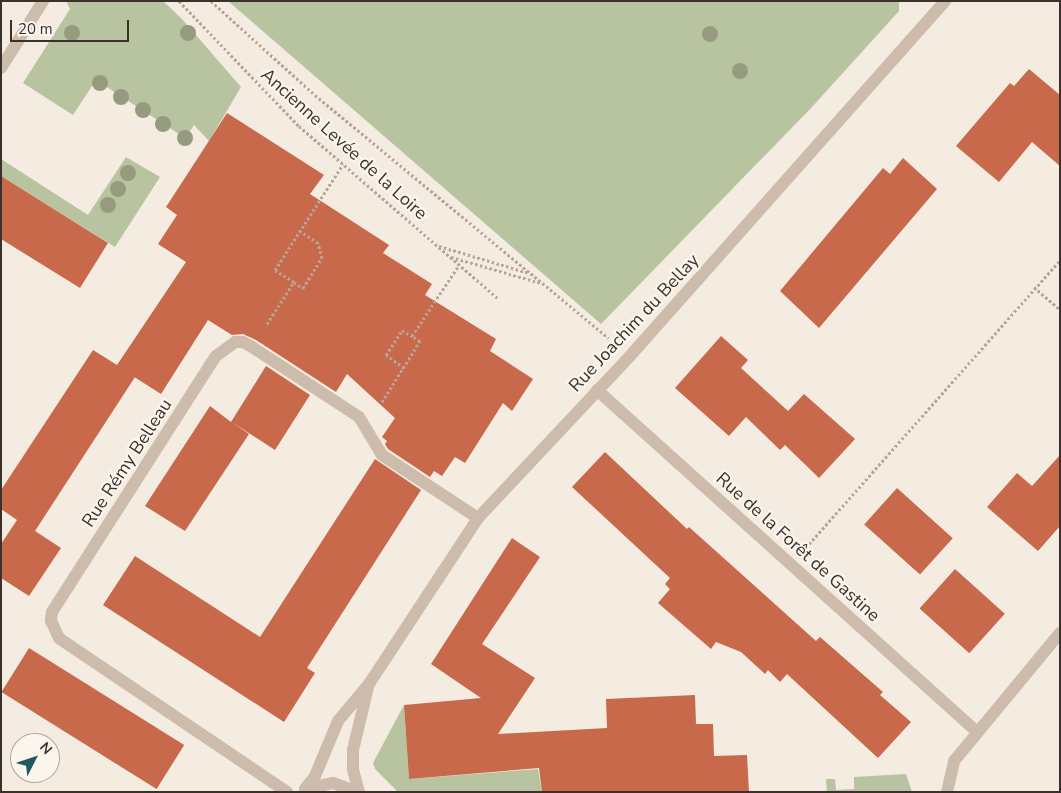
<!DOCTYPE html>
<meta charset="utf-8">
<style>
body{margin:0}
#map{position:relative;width:1061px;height:793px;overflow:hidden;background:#f4ebe1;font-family:"Nunito Sans",sans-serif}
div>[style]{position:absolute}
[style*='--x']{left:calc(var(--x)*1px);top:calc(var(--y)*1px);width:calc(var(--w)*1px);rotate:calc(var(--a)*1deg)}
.green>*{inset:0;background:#b8c4a0}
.building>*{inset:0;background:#c8694b;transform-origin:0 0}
.path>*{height:3px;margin-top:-1.5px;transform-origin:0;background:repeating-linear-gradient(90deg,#b9a596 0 2.5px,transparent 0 5px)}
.minor>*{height:12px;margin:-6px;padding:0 6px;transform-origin:6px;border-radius:6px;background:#cdbbac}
.trees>*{width:16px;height:16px;margin:-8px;border-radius:50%;background:#969b7f}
span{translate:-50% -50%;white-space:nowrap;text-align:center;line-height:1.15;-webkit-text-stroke:4.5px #fbf5ee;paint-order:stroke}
.street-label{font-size:18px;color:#3b302b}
.frame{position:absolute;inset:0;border:2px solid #3b302b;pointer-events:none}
.north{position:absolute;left:10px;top:733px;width:50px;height:50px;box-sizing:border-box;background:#fbf5ee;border:1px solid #aea6a0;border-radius:50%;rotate:49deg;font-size:14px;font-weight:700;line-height:20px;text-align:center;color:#3b302b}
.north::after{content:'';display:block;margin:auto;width:18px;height:22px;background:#1f5a5e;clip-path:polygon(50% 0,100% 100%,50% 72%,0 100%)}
.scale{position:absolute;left:10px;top:20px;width:119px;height:22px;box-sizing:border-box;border:2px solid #3b302b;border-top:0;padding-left:6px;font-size:15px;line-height:18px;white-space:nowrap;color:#3b302b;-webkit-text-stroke:4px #fbf5ee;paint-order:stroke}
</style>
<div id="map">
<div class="green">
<i style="clip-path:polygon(66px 1px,163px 1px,182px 19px,241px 87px,209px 141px,194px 125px,185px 138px,96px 80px,73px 115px,23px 83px,70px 9px)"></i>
<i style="clip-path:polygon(228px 1px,899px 1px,899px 11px,812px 107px,601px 324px)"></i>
<i style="clip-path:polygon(126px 157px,160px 177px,115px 247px,1px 176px,1px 159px,88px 215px)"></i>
<i style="clip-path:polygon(404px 705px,409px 779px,538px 769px,542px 792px,398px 792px,375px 769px,373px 763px)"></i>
<i style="clip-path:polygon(906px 774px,912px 792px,827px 792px,826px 779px,835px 779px,836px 790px,854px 789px,854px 777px)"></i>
</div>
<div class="building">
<i style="clip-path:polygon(1029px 69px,1060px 95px,1060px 166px,1032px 142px,999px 182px,956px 146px,1010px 83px,1014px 86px)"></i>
<i style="clip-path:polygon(227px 113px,324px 175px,310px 194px,389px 245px,383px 253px,432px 284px,425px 295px,496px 339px,490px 351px,533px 379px,512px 411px,503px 403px,465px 463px,455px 457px,442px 476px,434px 471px,430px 477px,388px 449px,385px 444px,387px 441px,382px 437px,395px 418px,347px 374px,336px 392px,256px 340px,243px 334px,232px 335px,208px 320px,161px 394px,117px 366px,135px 377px,35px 531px,61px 548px,29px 596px,1px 578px,1px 544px,17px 520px,1px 509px,1px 490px,93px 350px,117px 365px,186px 262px,158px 244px,177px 215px,166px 207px)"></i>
<i style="clip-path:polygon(903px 158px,937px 189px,819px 328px,780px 291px,883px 168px,890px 174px)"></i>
<i style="clip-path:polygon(1px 176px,108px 243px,80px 288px,1px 239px)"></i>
<i style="clip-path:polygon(721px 336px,748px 360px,741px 368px,788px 411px,804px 394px,855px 439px,819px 478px,785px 445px,780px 450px,746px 417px,729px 436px,675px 388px)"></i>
<i style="clip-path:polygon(266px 366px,310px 395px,275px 450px,232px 422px,249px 434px,185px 531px,145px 506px,210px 406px,231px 422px)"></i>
<i style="clip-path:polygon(605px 452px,687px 529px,689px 527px,816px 641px,820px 637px,883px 692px,880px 695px,911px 722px,878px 758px,787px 674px,780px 682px,768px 670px,765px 674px,741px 652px,716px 642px,711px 649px,658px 603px,670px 589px,665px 584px,670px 578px,572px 487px)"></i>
<i style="clip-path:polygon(1060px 455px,1060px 526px,1038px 551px,987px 507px,1017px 473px,1032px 486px)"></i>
<i style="clip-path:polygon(375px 459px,421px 490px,307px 668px,315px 673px,284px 722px,103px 605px,135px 556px,260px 637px)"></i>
<i style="left:897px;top:488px;width:75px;height:49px;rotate:42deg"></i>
<i style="clip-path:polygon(512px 538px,540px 557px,482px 644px,535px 678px,498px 734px,607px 728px,606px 699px,695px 695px,696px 724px,713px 724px,714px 756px,747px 755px,749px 792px,542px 792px,539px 768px,409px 779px,404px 705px,481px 698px,431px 664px)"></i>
<i style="left:955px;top:569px;width:67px;height:53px;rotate:42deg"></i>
<i style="left:29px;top:648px;width:183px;height:52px;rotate:32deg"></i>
</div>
<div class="path">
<i style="--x:179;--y:1;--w:173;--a:46.2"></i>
<i style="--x:299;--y:126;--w:264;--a:40.9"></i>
<i style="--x:211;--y:1;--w:140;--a:42.1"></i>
<i style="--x:315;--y:95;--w:381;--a:39.6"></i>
<i style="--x:439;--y:246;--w:94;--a:16.7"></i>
<i style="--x:451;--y:257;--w:94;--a:16.1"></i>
<i style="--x:294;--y:282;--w:11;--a:34"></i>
<i style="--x:303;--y:288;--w:36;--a:-58"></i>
<i style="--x:322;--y:258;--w:16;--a:-105"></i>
<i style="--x:318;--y:243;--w:22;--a:-146"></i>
<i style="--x:1034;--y:287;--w:35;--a:41"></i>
<i style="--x:267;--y:324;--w:50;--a:-57.3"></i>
<i style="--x:294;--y:282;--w:22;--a:-148"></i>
<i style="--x:275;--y:270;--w:126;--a:-57.3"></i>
<i style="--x:404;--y:368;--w:22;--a:-144"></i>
<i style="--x:386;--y:355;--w:30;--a:-57"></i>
<i style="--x:402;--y:330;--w:12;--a:31"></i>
<i style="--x:382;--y:402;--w:72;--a:-58.1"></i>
<i style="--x:420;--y:341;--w:9;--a:-148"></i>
<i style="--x:412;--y:336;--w:85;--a:-56.5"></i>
<i style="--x:809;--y:544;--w:379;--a:-48.5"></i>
</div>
<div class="minor">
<i style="--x:1;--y:68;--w:79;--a:-57.9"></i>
<i style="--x:597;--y:390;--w:510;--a:41.98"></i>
<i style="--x:305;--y:789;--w:16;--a:-52"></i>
<i style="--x:315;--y:776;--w:60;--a:-67.3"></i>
<i style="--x:338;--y:721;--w:48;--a:-50"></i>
<i style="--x:369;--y:684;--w:199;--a:-56.7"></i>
<i style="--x:478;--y:518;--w:222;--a:-46.8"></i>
<i style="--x:630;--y:356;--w:475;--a:-48.4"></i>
<i style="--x:305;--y:789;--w:29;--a:-12"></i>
<i style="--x:333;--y:783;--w:27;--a:20"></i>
<i style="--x:287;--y:792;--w:275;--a:-146"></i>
<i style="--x:59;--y:638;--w:19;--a:-115"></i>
<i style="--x:51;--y:621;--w:9;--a:-84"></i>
<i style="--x:52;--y:612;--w:304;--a:-57.4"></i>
<i style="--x:216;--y:356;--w:24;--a:-36"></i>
<i style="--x:235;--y:342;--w:8;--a:0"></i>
<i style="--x:243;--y:342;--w:10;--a:29"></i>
<i style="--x:252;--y:347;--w:128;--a:33.2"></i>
<i style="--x:359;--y:417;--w:44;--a:58.8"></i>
<i style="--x:382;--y:455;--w:115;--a:33.3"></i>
<i style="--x:359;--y:792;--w:24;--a:-105"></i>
<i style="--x:353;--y:769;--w:19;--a:-90"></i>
<i style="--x:353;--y:750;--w:65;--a:-76.6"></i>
<i style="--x:947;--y:792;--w:32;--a:-77"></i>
<i style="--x:954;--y:761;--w:166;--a:-50.4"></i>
</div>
<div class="trees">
<i style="left:72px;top:33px"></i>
<i style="left:188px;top:33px"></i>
<i style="left:710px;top:34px"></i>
<i style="left:740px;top:71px"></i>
<i style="left:100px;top:83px"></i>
<i style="left:121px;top:97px"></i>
<i style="left:143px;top:110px"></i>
<i style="left:163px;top:124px"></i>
<i style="left:185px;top:138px"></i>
<i style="left:128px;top:173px"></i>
<i style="left:118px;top:189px"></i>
<i style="left:108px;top:205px"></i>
</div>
<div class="street-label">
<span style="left:344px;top:144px;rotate:42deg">Ancienne Levée de la Loire</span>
<span style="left:634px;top:323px;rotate:-47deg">Rue Joachim du Bellay</span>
<span style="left:127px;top:463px;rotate:-57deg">Rue Rémy Belleau</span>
<span style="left:798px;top:547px;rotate:42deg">Rue de la Forêt de Gastine</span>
</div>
<div class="frame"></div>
<div class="north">N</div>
<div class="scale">20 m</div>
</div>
